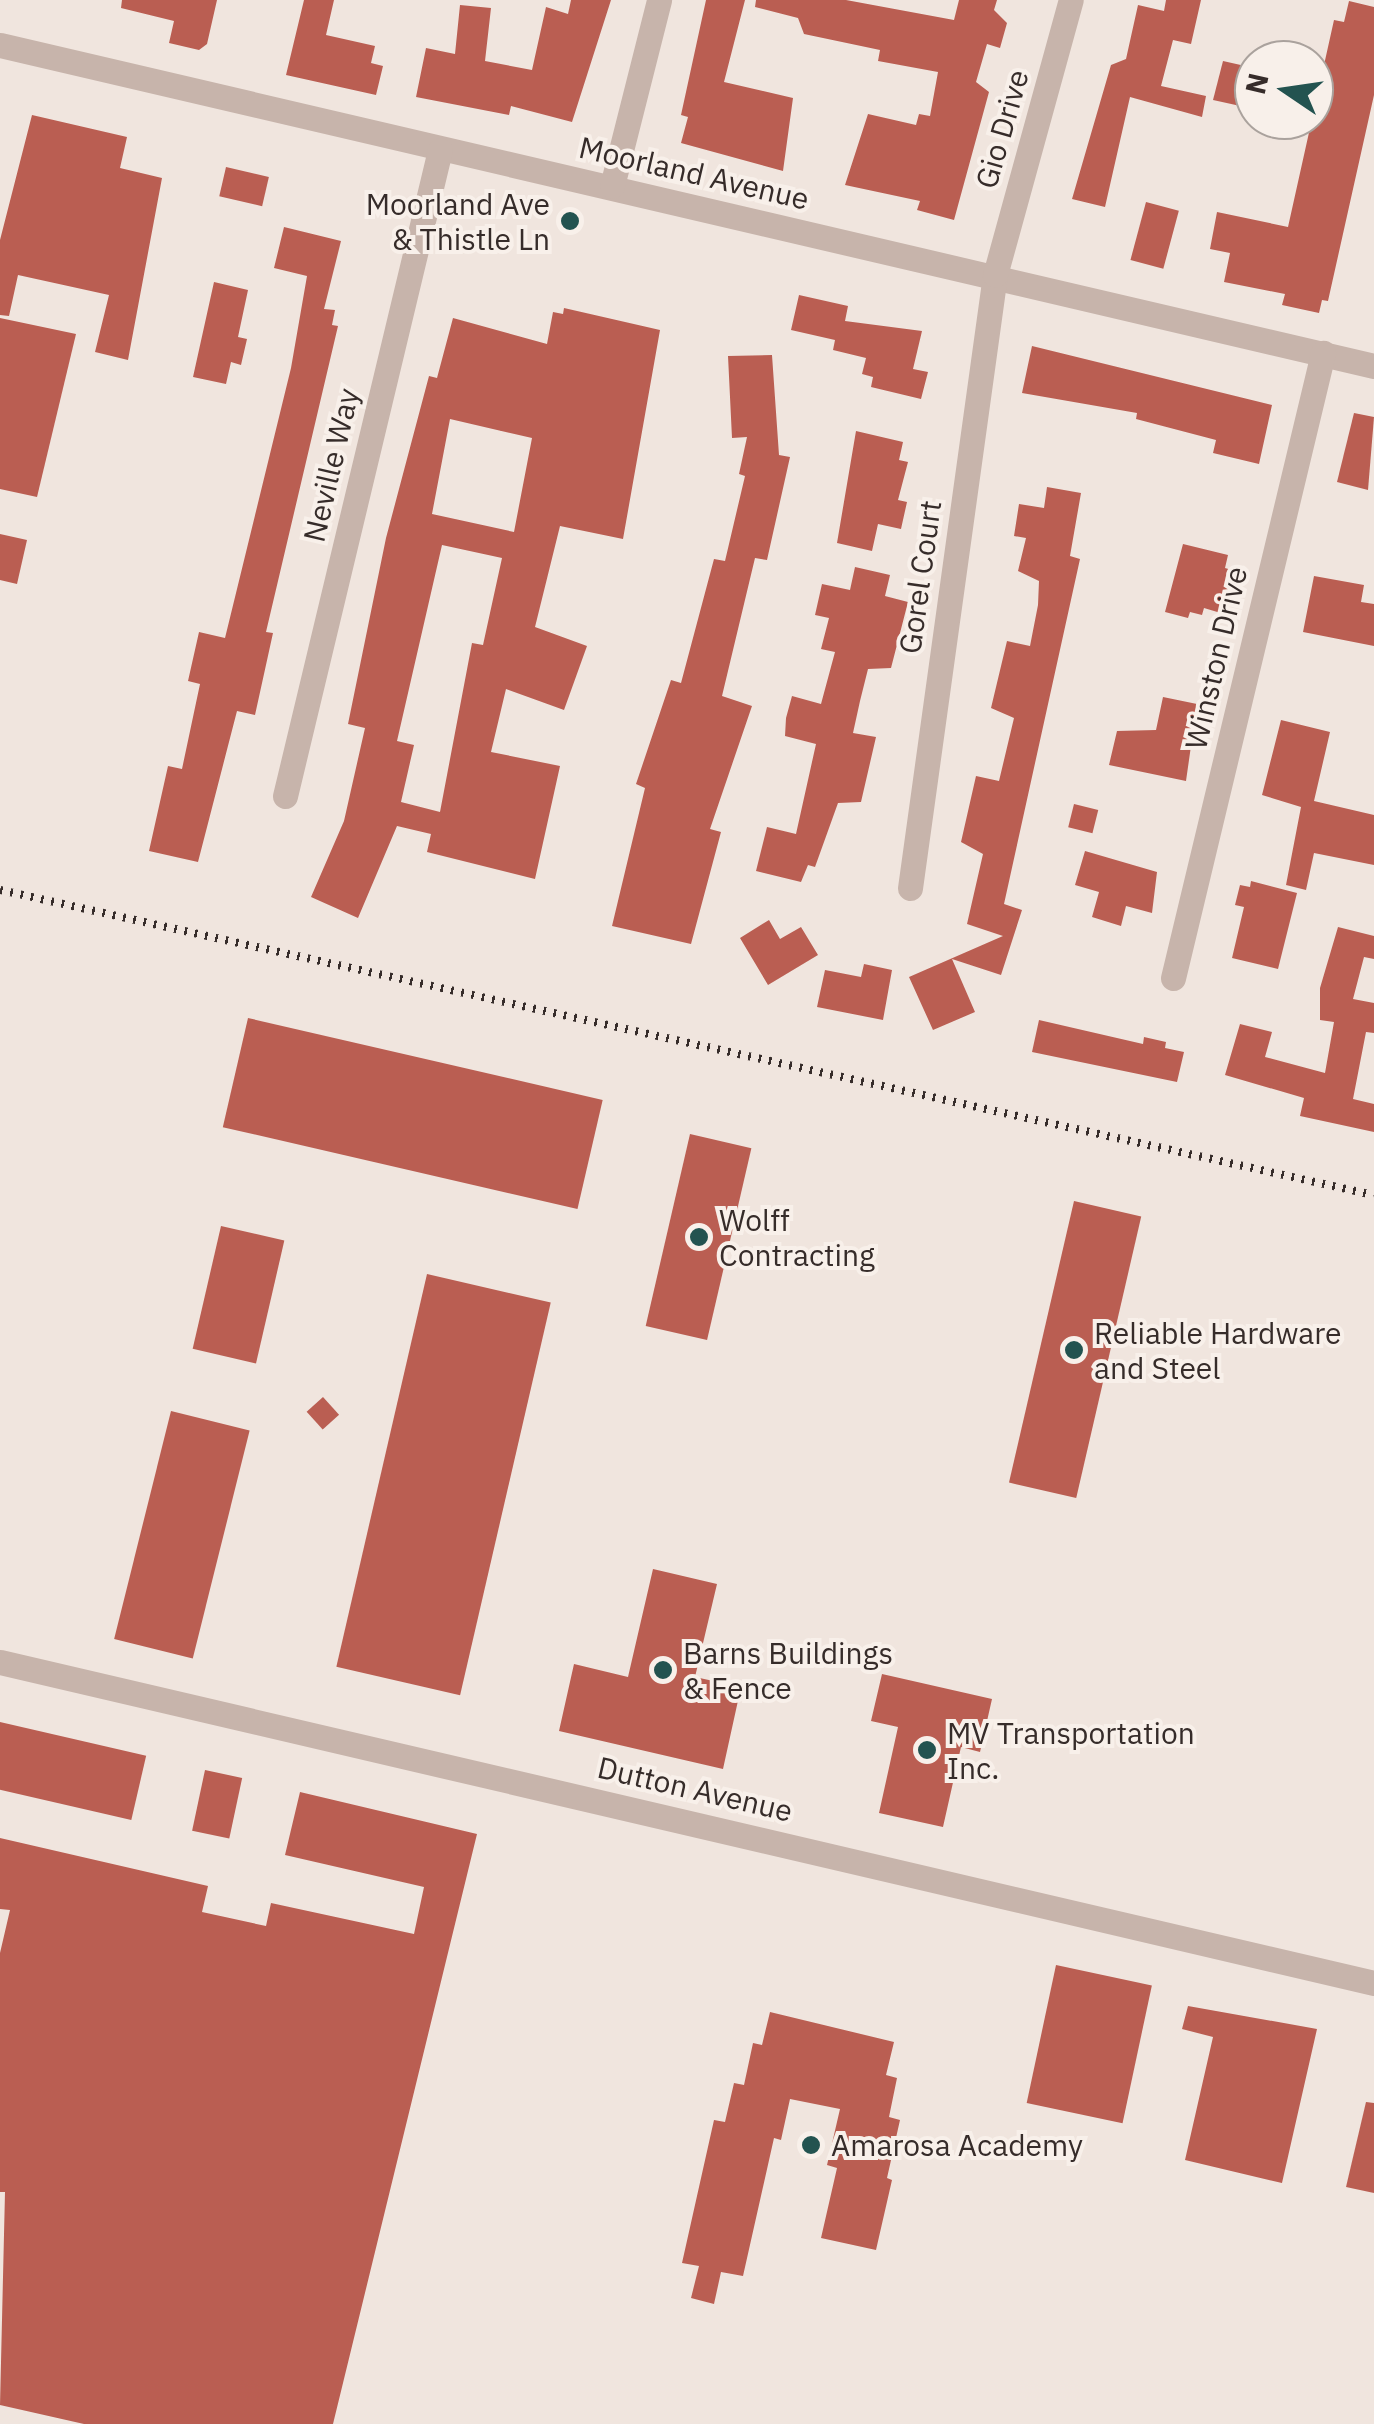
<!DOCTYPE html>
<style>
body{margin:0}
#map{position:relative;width:1374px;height:2424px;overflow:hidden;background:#f0e5de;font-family:"IBM Plex Sans",sans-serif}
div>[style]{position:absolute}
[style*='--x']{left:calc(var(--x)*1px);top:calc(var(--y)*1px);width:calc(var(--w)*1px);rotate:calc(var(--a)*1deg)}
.building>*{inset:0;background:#ba5e52;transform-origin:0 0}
.minor>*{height:25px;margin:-12.5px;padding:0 12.5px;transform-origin:12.5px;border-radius:12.5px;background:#c7b4ab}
.rail>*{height:8px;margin-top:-4px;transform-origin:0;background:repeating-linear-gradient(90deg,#362c2a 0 2.5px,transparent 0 10.5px)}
.dots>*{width:28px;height:28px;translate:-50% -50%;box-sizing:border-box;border:5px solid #f8f0ea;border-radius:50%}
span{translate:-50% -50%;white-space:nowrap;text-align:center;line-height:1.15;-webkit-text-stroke:8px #f8f0ea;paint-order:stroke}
.street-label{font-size:30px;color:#362c2a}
.poi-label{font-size:30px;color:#362c2a}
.right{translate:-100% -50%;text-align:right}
.left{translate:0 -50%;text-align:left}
.north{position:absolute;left:1234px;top:40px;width:100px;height:100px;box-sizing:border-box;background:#f8f0ea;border:2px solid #aaa29d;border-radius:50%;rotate:283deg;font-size:28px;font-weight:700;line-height:40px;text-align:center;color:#362c2a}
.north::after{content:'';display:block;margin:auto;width:35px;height:45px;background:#235350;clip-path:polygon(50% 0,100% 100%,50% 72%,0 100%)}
</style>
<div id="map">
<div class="building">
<i style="clip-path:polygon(122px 0,217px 0,207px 44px,199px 50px,169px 43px,174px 21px,121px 8px)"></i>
<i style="clip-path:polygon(304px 0,334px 0,326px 35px,375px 46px,371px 63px,383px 66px,376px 95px,286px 75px)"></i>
<i style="clip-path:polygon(571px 0,611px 0,572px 122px,511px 106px,509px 115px,416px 97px,426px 48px,455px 54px,460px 5px,491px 8px,485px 61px,532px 70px,546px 7px,568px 14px)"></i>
<i style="clip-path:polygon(706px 0,745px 0,724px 82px,793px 98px,783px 171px,681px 143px,688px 117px,681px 115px)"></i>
<i style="clip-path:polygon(756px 0,846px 0,954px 20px,959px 0,997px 0,994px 10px,1007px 23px,1000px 48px,987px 44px,976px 82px,989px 92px,954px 220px,917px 210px,920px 201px,845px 185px,868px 114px,916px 125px,919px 114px,930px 116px,938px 72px,878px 61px,880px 50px,804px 34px,798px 18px,755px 7px)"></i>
<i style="clip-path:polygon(1166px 0,1201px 0,1191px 44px,1173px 40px,1161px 86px,1206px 96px,1202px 117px,1130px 97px,1105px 207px,1072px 199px,1111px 65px,1126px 59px,1138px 5px,1164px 11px)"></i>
<i style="clip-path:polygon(1349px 1px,1374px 7px,1374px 95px,1328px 301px,1322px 300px,1319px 313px,1282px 305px,1285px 294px,1224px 282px,1230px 253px,1210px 249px,1217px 212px,1288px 227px,1334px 20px,1344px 22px)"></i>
<i style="clip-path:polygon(1223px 61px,1254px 68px,1254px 109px,1213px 100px)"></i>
<i style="clip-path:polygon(32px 115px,127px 137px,120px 168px,162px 178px,128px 360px,95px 352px,109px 295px,18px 275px,9px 316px,0 315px,0 240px)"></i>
<i style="left:226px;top:167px;width:44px;height:30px;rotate:13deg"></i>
<i style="left:1146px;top:202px;width:34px;height:60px;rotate:15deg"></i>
<i style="clip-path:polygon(284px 227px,341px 241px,324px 309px,335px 310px,332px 325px,338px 326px,266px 632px,273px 633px,255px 715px,237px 711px,198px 862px,149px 851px,168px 766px,182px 769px,200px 684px,188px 681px,199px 632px,225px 638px,291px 368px,307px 276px,274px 268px)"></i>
<i style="clip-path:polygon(214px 282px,248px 290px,238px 337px,247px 339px,241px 365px,231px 362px,226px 384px,193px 377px)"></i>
<i style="clip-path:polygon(799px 295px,848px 306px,845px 321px,922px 331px,913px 369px,928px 372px,921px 399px,871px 387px,873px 377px,862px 374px,866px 358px,833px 350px,835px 340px,791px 330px)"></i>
<i style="clip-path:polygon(evenodd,564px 308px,660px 330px,623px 539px,560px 526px,535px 627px,587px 646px,564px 710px,506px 689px,491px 752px,560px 766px,535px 879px,427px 852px,431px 834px,397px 826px,358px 918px,311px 897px,344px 821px,365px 728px,348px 724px,386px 538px,429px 376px,437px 378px,453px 318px,547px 344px,553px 312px,563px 314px,564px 308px,450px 419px,532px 438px,514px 532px,432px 514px,450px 419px,564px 308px,442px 545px,502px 558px,483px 645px,472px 643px,440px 812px,401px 802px,414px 745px,397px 741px,442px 545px)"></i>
<i style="clip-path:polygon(0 318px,76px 334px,37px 497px,0 489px)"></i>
<i style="clip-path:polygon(1032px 346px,1272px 405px,1259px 464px,1213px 453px,1216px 440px,1136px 419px,1137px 413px,1022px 393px)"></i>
<i style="clip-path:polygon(772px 355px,779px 455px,790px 457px,767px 560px,755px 558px,722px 696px,752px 706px,710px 829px,721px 832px,691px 944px,612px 926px,645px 788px,636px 784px,671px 680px,681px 683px,714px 559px,725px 561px,745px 476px,739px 474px,747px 437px,732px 438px,728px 356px)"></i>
<i style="clip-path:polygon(1354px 413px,1374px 417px,1368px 490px,1337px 482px)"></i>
<i style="clip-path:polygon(856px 431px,903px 442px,899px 460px,908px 462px,898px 500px,907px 502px,901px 529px,878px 524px,872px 551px,837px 543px)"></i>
<i style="clip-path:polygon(1047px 487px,1081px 493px,1070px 556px,1080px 559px,1004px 904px,1022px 910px,1001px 975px,952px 959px,975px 1012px,933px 1030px,909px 977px,1003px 936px,967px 924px,983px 854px,961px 842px,976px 776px,999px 781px,1014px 718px,991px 708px,1007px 641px,1030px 646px,1038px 605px,1039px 581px,1018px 571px,1026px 538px,1014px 536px,1019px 504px,1044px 508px)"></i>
<i style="clip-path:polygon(0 534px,27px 540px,17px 584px,0 580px)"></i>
<i style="clip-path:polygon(1183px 544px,1228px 555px,1225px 568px,1235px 571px,1224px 614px,1204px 608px,1202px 615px,1190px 612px,1188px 618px,1165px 612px)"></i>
<i style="clip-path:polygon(855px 567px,890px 575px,885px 596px,908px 602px,891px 668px,868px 669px,860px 701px,853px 733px,876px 737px,861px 802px,838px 803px,815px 867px,808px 865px,801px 882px,756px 871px,767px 827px,796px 834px,816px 744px,785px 736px,786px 718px,792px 696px,821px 704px,835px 652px,821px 649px,829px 618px,815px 615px,822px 584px,850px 590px)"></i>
<i style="clip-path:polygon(1314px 576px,1364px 585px,1361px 602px,1374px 604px,1374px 646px,1303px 632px)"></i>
<i style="clip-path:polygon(1163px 697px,1197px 704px,1186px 781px,1109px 765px,1117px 731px,1156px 730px)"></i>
<i style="clip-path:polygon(1281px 720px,1330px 732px,1314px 801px,1374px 815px,1374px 865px,1314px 853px,1306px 890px,1286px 885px,1301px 807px,1262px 795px)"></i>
<i style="left:1074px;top:804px;width:25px;height:24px;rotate:14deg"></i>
<i style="clip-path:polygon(1085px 851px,1157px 872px,1152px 913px,1126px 906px,1121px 926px,1092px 917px,1099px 892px,1075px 885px)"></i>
<i style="clip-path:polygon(1251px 881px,1297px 893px,1278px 969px,1232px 958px,1244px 907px,1235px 905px,1240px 885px,1250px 887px)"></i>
<i style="clip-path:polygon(769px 920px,780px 939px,801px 927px,818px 955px,768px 985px,740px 938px)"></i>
<i style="clip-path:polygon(1338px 927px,1374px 936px,1374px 959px,1364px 957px,1353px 999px,1374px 1003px,1374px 1033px,1366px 1032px,1353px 1099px,1374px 1104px,1374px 1132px,1300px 1116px,1304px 1098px,1225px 1075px,1240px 1024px,1272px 1032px,1265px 1057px,1325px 1073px,1334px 1022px,1320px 1020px,1320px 988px)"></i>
<i style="clip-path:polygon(864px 964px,892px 970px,883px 1020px,817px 1007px,825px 970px,861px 977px)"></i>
<i style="left:248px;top:1018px;width:364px;height:112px;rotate:13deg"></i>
<i style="clip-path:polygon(1039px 1020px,1143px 1044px,1144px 1037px,1166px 1042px,1165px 1048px,1184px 1052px,1177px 1082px,1032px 1052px)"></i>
<i style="left:690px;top:1134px;width:63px;height:197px;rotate:13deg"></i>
<i style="left:1074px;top:1201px;width:69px;height:289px;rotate:13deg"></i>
<i style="left:221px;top:1226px;width:65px;height:126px;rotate:13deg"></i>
<i style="left:427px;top:1274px;width:127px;height:403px;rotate:13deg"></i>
<i style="left:323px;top:1397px;width:24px;height:22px;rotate:48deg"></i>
<i style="left:171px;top:1411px;width:81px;height:235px;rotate:14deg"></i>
<i style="clip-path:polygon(653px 1569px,717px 1584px,695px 1677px,741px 1687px,723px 1769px,559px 1731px,574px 1664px,628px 1677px)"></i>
<i style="clip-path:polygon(882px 1674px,992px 1699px,980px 1752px,961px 1747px,943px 1827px,879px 1813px,898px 1727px,871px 1721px)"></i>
<i style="left:0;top:1722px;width:150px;height:66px;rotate:13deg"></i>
<i style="left:205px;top:1770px;width:38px;height:62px;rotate:12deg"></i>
<i style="clip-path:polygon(300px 1792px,477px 1834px,333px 2424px,84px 2424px,0 2405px,5px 2192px,0 2192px,0 1953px,10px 1910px,0 1909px,0 1838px,208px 1886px,202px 1912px,266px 1926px,271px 1903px,414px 1934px,424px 1887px,285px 1855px)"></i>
<i style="left:1056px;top:1965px;width:98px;height:141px;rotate:12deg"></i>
<i style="clip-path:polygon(1188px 2006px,1317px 2029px,1282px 2183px,1185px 2160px,1213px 2037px,1182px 2029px)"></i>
<i style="clip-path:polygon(770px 2012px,894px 2042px,886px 2075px,897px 2078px,889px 2117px,900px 2120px,887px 2178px,892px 2180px,876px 2250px,821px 2238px,837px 2168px,827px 2165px,840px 2109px,790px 2099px,781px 2140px,774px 2138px,743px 2276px,721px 2272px,714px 2304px,691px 2298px,699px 2266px,682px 2263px,714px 2120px,725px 2122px,734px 2083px,744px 2085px,753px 2043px,762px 2045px)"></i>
<i style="clip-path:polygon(1366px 2102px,1374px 2103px,1374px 2193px,1346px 2187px)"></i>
</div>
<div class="minor">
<i style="--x:0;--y:45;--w:1411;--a:13.15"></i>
<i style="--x:612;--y:186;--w:192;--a:-75.8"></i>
<i style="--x:285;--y:796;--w:664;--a:-76.51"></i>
<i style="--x:910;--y:888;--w:619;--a:-82.11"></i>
<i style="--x:995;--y:275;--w:285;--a:-74.6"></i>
<i style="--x:1173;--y:978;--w:643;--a:-76.5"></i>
<i style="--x:0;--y:1662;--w:1411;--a:13.15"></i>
</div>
<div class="rail">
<i style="--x:0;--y:890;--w:1407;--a:12.52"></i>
</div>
<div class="dots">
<i style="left:570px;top:221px;background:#235350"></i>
<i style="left:699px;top:1237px;background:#235350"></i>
<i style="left:1074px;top:1350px;background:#235350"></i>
<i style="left:663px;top:1670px;background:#235350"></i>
<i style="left:927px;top:1750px;background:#235350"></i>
<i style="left:811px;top:2145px;background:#235350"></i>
</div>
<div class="street-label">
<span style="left:1002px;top:129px;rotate:-74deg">Gio Drive</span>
<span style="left:694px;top:173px;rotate:13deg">Moorland Avenue</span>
<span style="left:331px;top:465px;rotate:-77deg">Neville Way</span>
<span style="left:920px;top:577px;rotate:-82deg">Gorel Court</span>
<span style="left:1216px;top:658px;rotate:-77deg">Winston Drive</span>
<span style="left:695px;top:1789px;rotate:13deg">Dutton Avenue</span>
</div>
<div class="poi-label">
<span class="right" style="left:550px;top:221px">Moorland Ave<br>&amp; Thistle Ln</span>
<span class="left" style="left:719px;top:1237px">Wolff<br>Contracting</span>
<span class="left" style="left:1094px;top:1350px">Reliable Hardware<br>and Steel</span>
<span class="left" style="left:683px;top:1670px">Barns Buildings<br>&amp; Fence</span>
<span class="left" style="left:947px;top:1750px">MV Transportation<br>Inc.</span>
<span class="left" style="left:831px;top:2145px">Amarosa Academy</span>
</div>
<div class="north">N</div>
</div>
